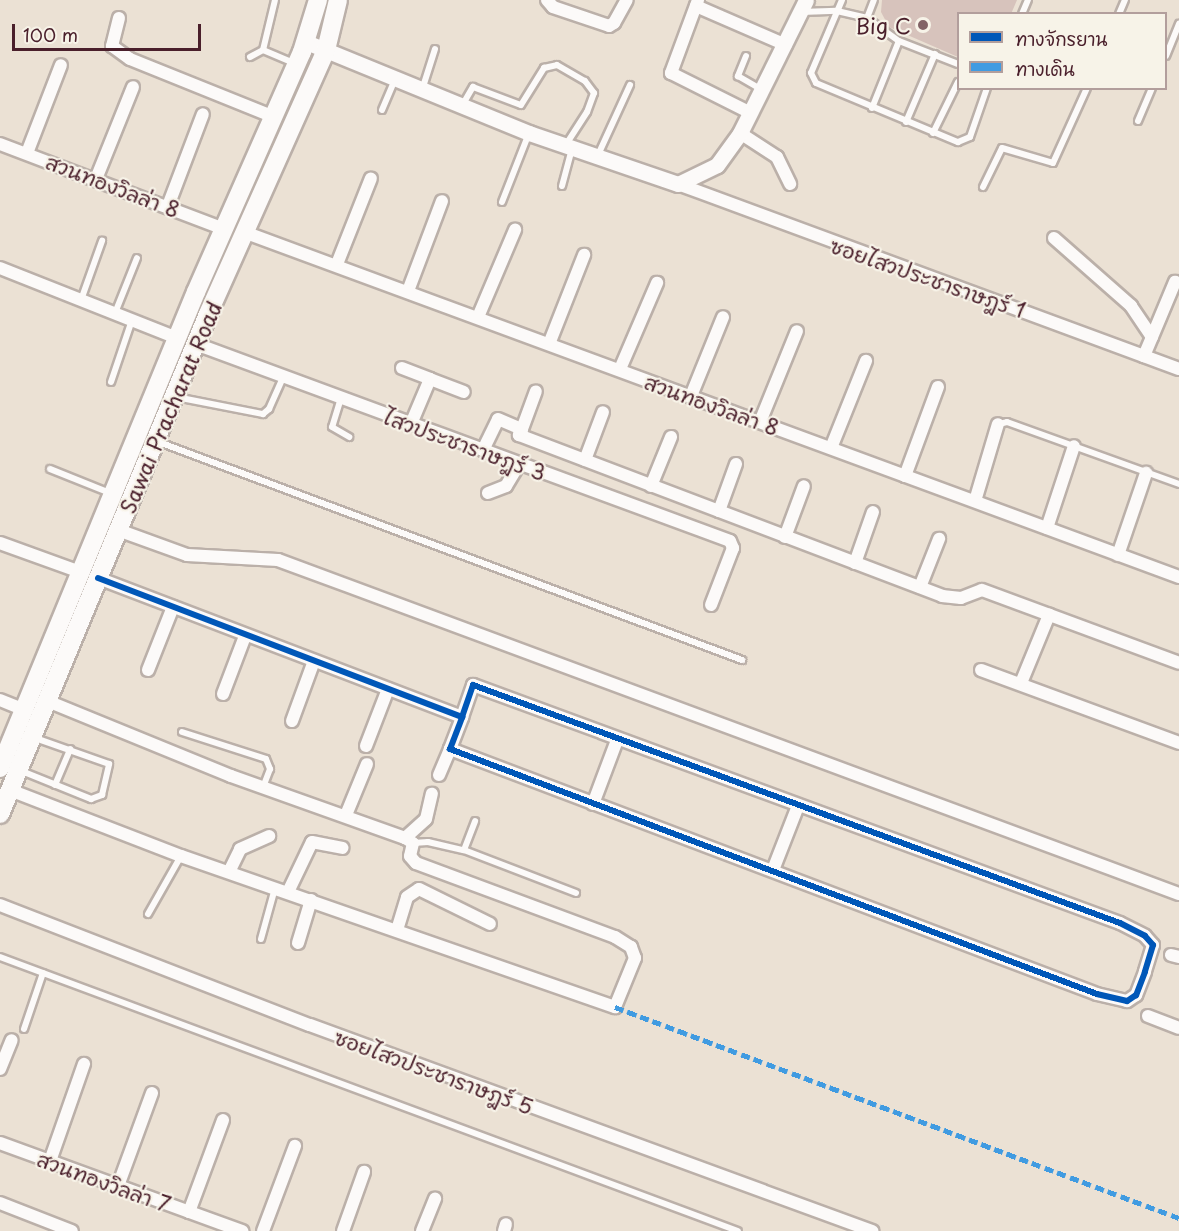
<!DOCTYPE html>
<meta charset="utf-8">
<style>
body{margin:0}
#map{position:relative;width:1179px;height:1231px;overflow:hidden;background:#ebe1d4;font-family:"Playpen Sans","Playpen Sans Thai",sans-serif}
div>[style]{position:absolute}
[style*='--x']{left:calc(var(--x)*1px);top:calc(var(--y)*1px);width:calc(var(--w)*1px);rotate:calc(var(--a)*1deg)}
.building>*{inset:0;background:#d7c3bc}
.roads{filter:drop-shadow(2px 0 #bbb0a9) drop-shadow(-2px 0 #bbb0a9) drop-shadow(0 2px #bbb0a9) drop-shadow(0 -2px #bbb0a9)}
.service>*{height:6px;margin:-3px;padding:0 3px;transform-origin:3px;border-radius:3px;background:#fcfaf9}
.minor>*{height:12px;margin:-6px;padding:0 6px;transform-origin:6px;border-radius:6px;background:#fcfaf9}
.tertiary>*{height:15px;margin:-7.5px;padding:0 7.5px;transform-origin:7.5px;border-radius:7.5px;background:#fcfaf9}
.secondary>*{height:18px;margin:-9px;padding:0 9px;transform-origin:9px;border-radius:9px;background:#fcfaf9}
.quiet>*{height:4.5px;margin-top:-2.25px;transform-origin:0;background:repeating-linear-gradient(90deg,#409be1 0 9px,transparent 0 13.5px)}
.cycleway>*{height:6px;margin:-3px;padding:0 3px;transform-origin:3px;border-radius:3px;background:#0057b8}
.dots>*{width:16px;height:16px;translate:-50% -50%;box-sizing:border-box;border:3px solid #f7f3e8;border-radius:50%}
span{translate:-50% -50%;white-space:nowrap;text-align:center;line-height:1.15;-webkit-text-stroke:4.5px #f7f3e8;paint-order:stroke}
.poi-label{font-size:21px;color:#4a1f2b}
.right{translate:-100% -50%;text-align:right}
.street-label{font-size:21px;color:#4a1f2b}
.legend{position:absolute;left:957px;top:12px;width:210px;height:78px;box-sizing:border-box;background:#f7f3e8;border:2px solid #b29e9c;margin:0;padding:8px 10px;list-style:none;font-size:18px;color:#4a1f2b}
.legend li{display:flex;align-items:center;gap:12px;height:30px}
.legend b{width:30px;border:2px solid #b29e9c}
.scale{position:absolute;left:12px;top:24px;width:189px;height:27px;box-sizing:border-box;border:3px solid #4a1f2b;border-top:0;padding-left:8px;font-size:18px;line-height:21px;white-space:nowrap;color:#4a1f2b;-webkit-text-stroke:4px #f7f3e8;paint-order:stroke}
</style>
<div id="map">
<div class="building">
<i style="clip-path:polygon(882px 0,1017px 0,1011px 14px,958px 14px,958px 57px,889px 27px,881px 12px)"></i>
</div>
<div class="roads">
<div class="service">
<i style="--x:842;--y:0;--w:79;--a:113"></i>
<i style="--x:811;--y:73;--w:11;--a:63"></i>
<i style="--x:816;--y:83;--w:154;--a:22.6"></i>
<i style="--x:958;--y:142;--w:13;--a:-23"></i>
<i style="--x:970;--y:137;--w:52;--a:-70.9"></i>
<i style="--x:801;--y:12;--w:36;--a:-2"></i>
<i style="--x:837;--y:11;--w:31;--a:13"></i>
<i style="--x:867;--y:18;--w:39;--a:36"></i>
<i style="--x:899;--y:41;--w:63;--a:21.3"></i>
<i style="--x:1022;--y:14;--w:15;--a:-67"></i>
<i style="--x:1119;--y:14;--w:15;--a:-67"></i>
<i style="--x:867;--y:18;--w:19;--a:-69"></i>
<i style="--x:263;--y:50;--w:51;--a:-76.5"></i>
<i style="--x:746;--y:56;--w:22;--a:112"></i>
<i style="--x:738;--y:76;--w:28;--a:30"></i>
<i style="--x:1166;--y:56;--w:35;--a:-68"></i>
<i style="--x:250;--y:57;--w:15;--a:-28"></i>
<i style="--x:263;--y:50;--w:36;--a:23"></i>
<i style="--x:422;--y:90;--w:43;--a:-72.4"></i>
<i style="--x:463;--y:104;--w:20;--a:-60"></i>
<i style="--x:473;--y:87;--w:51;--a:20.6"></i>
<i style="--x:521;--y:105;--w:44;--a:-58.1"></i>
<i style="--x:544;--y:68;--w:13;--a:-13"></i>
<i style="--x:557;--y:65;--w:32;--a:30"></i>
<i style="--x:585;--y:81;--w:15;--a:53"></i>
<i style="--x:594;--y:93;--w:20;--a:110"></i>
<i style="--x:587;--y:112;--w:40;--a:122.9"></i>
<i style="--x:872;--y:108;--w:72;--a:-68.1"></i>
<i style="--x:382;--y:110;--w:33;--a:-67"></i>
<i style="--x:1138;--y:121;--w:36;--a:-67"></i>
<i style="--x:906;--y:122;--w:74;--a:-66.9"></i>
<i style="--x:933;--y:133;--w:57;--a:-63.9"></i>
<i style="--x:598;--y:155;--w:77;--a:-65.4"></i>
<i style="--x:562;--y:186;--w:38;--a:-75"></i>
<i style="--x:983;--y:187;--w:43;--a:-64"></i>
<i style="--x:1002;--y:148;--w:53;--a:16.4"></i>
<i style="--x:1053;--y:163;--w:82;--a:-65.6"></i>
<i style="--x:502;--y:202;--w:74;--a:-68.6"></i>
<i style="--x:81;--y:300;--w:63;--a:-70.4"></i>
<i style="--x:115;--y:313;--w:59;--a:-68.2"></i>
<i style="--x:111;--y:382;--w:65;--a:-71.3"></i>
<i style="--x:176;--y:397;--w:89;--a:11.1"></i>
<i style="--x:263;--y:414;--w:8;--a:-40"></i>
<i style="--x:269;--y:409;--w:35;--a:-66"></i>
<i style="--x:341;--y:398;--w:30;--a:107"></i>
<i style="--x:332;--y:427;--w:20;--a:30"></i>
<i style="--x:999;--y:424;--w:8;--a:-14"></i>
<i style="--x:1007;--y:422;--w:183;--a:19.8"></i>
<i style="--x:156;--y:441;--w:626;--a:20.49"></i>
<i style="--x:50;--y:469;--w:65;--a:21.8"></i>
<i style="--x:182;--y:732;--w:88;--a:17.8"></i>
<i style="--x:266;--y:759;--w:11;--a:68"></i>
<i style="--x:270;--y:769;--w:19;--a:111"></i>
<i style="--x:19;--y:770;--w:78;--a:21.9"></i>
<i style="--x:91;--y:799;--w:12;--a:-20"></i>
<i style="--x:102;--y:795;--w:32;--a:-77"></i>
<i style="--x:109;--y:764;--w:78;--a:-160.6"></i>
<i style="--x:55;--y:785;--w:39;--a:-67"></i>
<i style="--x:413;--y:843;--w:15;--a:-4"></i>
<i style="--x:428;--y:842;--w:37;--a:13"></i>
<i style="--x:464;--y:850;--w:120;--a:21"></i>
<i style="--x:464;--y:850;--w:31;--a:-69"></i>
<i style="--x:148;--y:914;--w:67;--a:-60.4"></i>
<i style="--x:261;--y:939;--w:53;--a:-74.6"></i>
<i style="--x:0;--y:957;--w:787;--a:20.37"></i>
<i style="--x:24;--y:1029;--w:59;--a:-71.3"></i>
</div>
<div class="minor">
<i style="--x:547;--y:0;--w:9;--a:49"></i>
<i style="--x:553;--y:7;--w:59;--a:18.7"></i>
<i style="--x:609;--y:26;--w:6;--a:-31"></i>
<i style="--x:614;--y:23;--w:26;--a:-61"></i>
<i style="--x:698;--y:0;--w:78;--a:110.3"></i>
<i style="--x:671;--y:73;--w:89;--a:26.6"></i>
<i style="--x:696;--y:6;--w:98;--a:23.4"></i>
<i style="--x:119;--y:18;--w:29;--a:104"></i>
<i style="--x:112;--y:46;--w:22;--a:36"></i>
<i style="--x:130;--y:59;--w:153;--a:21.9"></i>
<i style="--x:740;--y:133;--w:44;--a:33"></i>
<i style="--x:777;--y:157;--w:30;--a:64"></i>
<i style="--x:0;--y:144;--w:240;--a:20.8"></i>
<i style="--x:27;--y:153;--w:94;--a:-68.9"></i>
<i style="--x:96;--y:179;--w:99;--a:-68.1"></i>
<i style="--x:678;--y:184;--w:534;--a:20.27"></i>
<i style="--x:168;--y:206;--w:98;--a:-69.2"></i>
<i style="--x:244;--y:232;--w:997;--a:20.25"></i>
<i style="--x:1054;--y:238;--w:103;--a:41.4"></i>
<i style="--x:1131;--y:306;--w:37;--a:56"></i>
<i style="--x:1152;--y:337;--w:21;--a:113"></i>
<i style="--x:337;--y:264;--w:92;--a:-68.4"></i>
<i style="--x:0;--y:268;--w:190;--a:21.6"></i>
<i style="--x:408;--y:291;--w:96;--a:-69.3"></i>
<i style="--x:478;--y:317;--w:95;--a:-67"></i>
<i style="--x:1152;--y:337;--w:60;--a:-67.3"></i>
<i style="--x:196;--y:344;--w:569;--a:20.25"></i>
<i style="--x:730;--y:541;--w:8;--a:67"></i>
<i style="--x:733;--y:548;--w:61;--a:111.1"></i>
<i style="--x:549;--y:344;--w:96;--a:-68.5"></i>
<i style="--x:402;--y:368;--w:30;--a:21"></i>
<i style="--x:430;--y:379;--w:49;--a:112.9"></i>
<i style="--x:620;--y:369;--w:94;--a:-66.7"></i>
<i style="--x:430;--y:379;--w:36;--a:21"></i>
<i style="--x:691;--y:396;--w:85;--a:-67.9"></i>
<i style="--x:760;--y:422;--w:98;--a:-67.9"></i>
<i style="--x:522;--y:429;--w:7;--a:117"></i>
<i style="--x:519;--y:435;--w:453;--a:20.8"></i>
<i style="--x:942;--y:596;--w:19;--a:6"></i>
<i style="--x:961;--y:598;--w:22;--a:-21"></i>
<i style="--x:982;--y:590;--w:210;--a:20.3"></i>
<i style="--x:831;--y:448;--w:94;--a:-68.1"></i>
<i style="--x:483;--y:450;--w:34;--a:-64"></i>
<i style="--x:498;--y:419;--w:26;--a:23"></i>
<i style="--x:522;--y:429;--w:40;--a:-69.8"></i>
<i style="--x:585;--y:460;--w:51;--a:-69.4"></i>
<i style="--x:905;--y:476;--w:95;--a:-69.7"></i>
<i style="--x:651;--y:486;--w:53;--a:-67.8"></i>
<i style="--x:488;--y:493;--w:19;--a:-21"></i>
<i style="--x:506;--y:486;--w:26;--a:-59"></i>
<i style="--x:975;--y:501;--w:80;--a:-73.4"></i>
<i style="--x:719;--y:511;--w:50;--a:-70.1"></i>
<i style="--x:1047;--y:528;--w:86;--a:-71.8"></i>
<i style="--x:118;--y:530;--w:73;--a:19.9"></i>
<i style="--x:187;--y:555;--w:91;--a:3.1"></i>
<i style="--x:278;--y:560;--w:961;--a:20.34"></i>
<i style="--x:785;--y:537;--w:54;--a:-69.6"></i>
<i style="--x:0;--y:543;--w:85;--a:19.9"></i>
<i style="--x:1118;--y:555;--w:87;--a:-71.1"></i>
<i style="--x:855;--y:563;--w:54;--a:-70.6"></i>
<i style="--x:98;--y:578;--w:390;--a:20.9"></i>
<i style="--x:462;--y:717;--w:34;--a:-71"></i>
<i style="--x:473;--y:685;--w:689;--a:20.2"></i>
<i style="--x:1120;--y:923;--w:28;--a:27"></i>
<i style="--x:1145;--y:936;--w:12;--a:48"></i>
<i style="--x:1153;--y:945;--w:28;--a:107"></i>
<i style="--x:1145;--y:972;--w:25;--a:111"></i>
<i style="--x:1136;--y:995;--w:11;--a:146"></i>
<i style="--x:1127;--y:1001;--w:31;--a:-167"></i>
<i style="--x:1097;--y:994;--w:692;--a:-159.26"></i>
<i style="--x:450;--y:749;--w:34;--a:-69"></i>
<i style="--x:920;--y:587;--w:52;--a:-68.4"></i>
<i style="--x:148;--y:670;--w:68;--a:-68.4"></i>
<i style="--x:981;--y:670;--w:211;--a:20.2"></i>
<i style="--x:1021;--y:683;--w:74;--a:-67.6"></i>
<i style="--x:223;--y:694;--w:62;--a:-69.2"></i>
<i style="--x:0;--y:700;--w:27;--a:22"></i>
<i style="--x:292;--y:721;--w:64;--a:-69.9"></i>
<i style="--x:366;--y:746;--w:61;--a:-68.9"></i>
<i style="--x:439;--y:775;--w:28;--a:-67"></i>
<i style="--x:10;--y:790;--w:183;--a:21.1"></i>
<i style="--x:181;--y:856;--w:460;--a:19.2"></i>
<i style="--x:615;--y:1007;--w:53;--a:-67.8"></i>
<i style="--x:635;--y:958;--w:12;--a:-110"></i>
<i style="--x:631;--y:947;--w:19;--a:-148"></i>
<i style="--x:615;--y:937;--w:212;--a:-159.6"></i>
<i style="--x:416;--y:863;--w:9;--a:-131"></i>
<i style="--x:410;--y:856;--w:13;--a:-77"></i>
<i style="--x:413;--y:843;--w:9;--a:-148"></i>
<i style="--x:405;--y:838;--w:185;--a:-160.4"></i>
<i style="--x:231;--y:776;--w:199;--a:-157.8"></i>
<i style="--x:593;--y:804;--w:68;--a:-69.4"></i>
<i style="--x:346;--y:815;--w:55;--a:-67.6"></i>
<i style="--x:405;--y:838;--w:28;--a:-42"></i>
<i style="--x:426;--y:819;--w:26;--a:-77"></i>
<i style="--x:773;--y:870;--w:69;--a:-68.7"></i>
<i style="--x:229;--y:872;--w:25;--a:-64"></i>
<i style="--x:240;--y:849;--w:32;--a:-24"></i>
<i style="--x:288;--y:892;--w:55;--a:-64.4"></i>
<i style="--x:312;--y:842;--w:31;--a:11"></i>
<i style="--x:0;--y:905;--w:332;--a:21.2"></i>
<i style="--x:310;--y:1025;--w:599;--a:20.13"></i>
<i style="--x:397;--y:930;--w:34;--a:-73"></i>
<i style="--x:407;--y:897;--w:14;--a:-34"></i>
<i style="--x:419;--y:889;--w:79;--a:26.2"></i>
<i style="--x:298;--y:943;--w:45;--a:-73.2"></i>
<i style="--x:1171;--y:955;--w:8;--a:14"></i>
<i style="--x:1148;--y:1016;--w:33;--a:21"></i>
<i style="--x:0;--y:1069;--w:31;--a:-68"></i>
<i style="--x:0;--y:1143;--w:258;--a:20"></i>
<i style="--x:50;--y:1161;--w:103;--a:-70.7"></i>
<i style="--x:118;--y:1186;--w:99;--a:-69.9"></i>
<i style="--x:0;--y:1203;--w:77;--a:21.3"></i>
<i style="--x:189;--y:1212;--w:98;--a:-69.7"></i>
<i style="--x:263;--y:1231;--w:91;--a:-69.4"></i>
<i style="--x:343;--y:1231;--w:63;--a:-70.4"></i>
<i style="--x:422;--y:1231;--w:35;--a:-68"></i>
<i style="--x:504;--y:1231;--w:7;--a:-74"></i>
</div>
<div class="tertiary">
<i style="--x:306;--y:42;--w:241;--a:22.2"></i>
<i style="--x:529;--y:133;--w:157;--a:18.9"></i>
<i style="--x:678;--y:184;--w:43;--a:-26"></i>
<i style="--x:717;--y:165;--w:39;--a:-54"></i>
<i style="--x:740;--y:133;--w:148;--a:-63.6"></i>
</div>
<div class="secondary">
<i style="--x:0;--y:768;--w:515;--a:-67.62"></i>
<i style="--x:196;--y:292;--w:262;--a:-66.2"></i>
<i style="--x:302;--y:52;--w:54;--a:-72.9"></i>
<i style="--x:0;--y:814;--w:542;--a:-67.41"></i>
<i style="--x:208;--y:314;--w:289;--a:-65.9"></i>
<i style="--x:326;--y:50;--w:51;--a:-76.5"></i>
</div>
</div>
<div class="quiet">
<i style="--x:615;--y:1007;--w:602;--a:20.51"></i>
</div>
<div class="cycleway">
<i style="--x:98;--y:578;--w:390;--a:20.9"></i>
<i style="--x:462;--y:717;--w:34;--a:-71"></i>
<i style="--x:473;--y:685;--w:689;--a:20.2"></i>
<i style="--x:1120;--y:923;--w:28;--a:27"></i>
<i style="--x:1145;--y:936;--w:12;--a:48"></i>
<i style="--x:1153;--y:945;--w:28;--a:107"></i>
<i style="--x:1145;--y:972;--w:25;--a:111"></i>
<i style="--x:1136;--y:995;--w:11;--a:146"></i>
<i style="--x:1127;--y:1001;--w:31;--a:-167"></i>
<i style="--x:1097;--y:994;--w:692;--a:-159.26"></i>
<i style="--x:450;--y:749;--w:34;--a:-69"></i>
</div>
<div class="dots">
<i style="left:923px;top:25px;background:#826366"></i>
</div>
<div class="poi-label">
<span class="right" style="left:911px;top:25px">Big C</span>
</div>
<div class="street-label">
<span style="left:113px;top:185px;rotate:21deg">สวนทองวิลล่า 8</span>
<span style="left:928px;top:277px;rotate:19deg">ซอยไสวประชาราษฎร์ 1</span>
<span style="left:712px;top:404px;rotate:20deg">สวนทองวิลล่า 8</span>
<span style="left:170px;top:407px;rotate:-67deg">Sawai Pracharat Road</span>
<span style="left:465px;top:444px;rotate:20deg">ไสวประชาราษฎร์ 3</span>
<span style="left:434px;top:1071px;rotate:20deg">ซอยไสวประชาราษฎร์ 5</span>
<span style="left:104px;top:1181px;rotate:20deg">สวนทองวิลล่า 7</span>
</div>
<ul class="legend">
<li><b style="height:8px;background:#0057b8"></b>ทางจักรยาน</li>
<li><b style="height:8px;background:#409be1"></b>ทางเดิน</li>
</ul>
<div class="scale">100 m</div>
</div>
